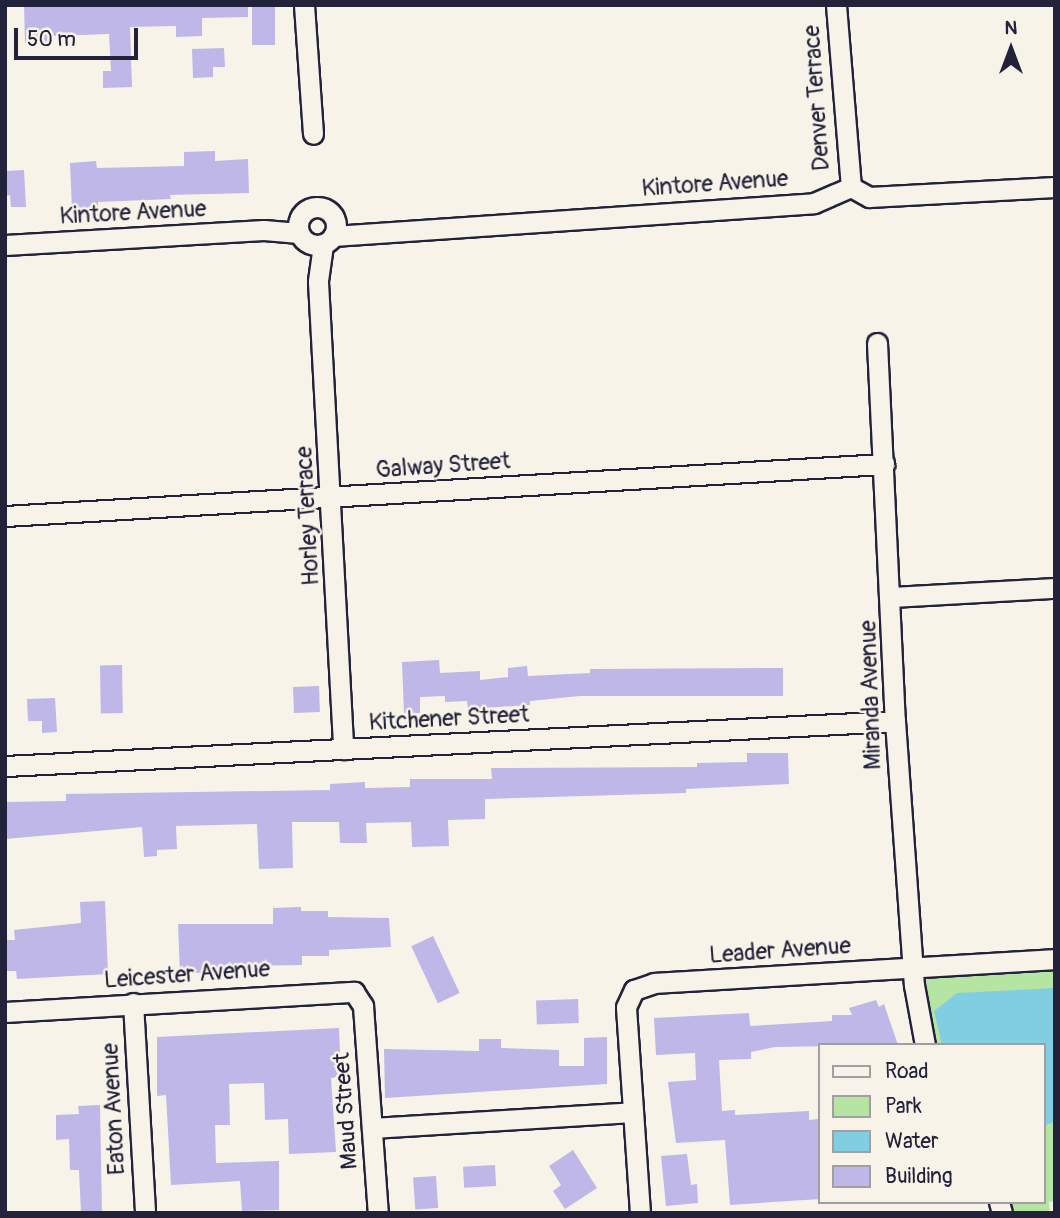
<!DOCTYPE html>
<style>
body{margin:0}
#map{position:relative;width:1060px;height:1218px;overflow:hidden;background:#f7f3e8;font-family:Pangolin,sans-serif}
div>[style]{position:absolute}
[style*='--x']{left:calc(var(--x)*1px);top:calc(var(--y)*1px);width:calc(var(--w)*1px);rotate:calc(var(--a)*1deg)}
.green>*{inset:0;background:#b6e4a2}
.water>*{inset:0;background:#81cde1}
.building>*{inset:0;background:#bfb7e8;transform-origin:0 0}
.roads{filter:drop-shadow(2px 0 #22223b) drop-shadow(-2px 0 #22223b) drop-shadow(0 2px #22223b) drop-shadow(0 -2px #22223b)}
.street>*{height:19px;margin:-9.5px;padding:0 9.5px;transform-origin:9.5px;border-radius:9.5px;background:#f7f3e8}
.street>.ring{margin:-9.5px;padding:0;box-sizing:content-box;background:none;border:19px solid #f7f3e8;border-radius:50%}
span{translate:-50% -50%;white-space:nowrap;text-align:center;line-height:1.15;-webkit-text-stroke:5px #f7f3e8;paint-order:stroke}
.street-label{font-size:23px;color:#22223b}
.frame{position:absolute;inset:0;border:7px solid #22223b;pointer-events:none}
.legend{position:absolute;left:818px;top:1043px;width:228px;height:161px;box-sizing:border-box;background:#f7f3e8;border:2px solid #a29fa3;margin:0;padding:9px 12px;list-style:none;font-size:21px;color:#22223b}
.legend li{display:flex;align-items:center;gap:14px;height:35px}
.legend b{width:35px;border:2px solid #a29fa3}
.north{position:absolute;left:976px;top:14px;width:70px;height:70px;-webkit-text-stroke:5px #f7f3e8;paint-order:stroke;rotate:0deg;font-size:19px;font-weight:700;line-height:28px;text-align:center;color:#22223b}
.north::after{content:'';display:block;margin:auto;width:24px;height:32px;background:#22223b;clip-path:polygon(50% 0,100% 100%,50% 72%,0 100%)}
.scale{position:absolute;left:14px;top:28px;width:124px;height:32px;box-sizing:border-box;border:4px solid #22223b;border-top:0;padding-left:9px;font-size:21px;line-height:24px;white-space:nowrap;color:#22223b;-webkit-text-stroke:5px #f7f3e8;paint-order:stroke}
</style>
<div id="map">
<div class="green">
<i style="clip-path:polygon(1055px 968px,1055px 1201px,1049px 1202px,1050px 1213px,1010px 1213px,1009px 1202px,1044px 1202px,1044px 1045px,935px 1045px,924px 991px,926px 980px,934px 975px)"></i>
</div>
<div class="water">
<i style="clip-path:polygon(1055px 988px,1055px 1121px,1044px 1126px,1044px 1045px,942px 1045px,934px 1011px,957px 993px)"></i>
</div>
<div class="building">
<i style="clip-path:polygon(24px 5px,248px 5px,248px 17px,202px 18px,202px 36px,176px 37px,176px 26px,130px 27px,132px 87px,103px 88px,103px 71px,111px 71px,109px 34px,53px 36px,53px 43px,25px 43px)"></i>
<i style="left:252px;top:5px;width:23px;height:40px"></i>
<i style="clip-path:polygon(224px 48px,225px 67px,213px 67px,213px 77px,193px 78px,192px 49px)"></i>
<i style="clip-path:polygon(215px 151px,215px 161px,248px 159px,249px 193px,170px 195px,171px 199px,98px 202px,98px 209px,72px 210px,70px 163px,96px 161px,97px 168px,184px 166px,184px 152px)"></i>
<i style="clip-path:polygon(24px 170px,26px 207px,11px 207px,10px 195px,5px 196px,5px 171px)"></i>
<i style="clip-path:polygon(439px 660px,440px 673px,480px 671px,480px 680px,508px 677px,508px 668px,527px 666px,528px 676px,590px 673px,590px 669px,783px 668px,783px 696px,580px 696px,530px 701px,530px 705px,468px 709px,467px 701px,445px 702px,445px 696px,420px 697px,420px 713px,404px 713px,402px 662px)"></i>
<i style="left:122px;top:665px;width:48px;height:22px;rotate:89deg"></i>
<i style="left:319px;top:686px;width:26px;height:26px;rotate:88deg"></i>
<i style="clip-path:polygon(55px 698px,57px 732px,42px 733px,42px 721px,28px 721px,27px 699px)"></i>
<i style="clip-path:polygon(747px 753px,788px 753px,789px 784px,686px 789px,686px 793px,485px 799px,485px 819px,448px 820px,449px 846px,412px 847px,411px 822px,366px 823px,367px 843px,340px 843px,339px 822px,292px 822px,293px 868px,259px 869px,257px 824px,176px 826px,177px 849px,157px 850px,157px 856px,144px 857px,142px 827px,5px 839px,7px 802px,66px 801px,66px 794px,330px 790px,330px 784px,365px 782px,365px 788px,410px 787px,410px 779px,492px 779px,491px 768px,697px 767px,697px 763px,747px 762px)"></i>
<i style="clip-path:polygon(105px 901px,108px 974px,17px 979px,16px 971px,5px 971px,5px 940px,15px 940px,14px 930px,81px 923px,80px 902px)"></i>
<i style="clip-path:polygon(301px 907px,301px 911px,328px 911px,328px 917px,389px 918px,391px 947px,329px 950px,329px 956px,302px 956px,302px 965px,239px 966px,240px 970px,180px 974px,178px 924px,273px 924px,273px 908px)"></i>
<i style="left:433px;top:936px;width:63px;height:24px;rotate:65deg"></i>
<i style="left:578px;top:999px;width:24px;height:42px;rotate:88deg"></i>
<i style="clip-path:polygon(876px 1000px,879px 1007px,884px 1004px,898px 1045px,775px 1047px,751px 1052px,751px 1059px,719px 1060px,722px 1111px,735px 1110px,735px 1115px,809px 1111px,809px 1120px,818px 1119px,820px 1126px,820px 1199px,730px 1205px,725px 1140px,676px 1143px,668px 1082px,696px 1080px,695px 1053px,656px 1055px,654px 1018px,749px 1013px,750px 1026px,832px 1021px,832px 1015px,852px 1015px,849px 1008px)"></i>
<i style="clip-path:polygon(339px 1028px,341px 1078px,331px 1078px,336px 1152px,289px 1154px,288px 1119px,265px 1120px,264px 1083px,229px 1084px,230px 1125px,215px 1125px,216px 1163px,279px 1161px,279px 1210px,242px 1211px,240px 1181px,171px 1185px,166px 1095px,157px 1096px,157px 1037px)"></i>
<i style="clip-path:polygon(607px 1037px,607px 1084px,385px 1098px,384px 1049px,479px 1051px,479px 1039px,501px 1039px,501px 1048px,559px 1050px,559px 1066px,584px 1066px,584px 1038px)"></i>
<i style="clip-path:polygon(100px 1105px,102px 1213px,81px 1213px,79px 1170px,70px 1170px,69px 1139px,56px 1140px,56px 1115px,79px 1114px,78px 1106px)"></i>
<i style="clip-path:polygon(573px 1150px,597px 1188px,565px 1209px,553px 1191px,561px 1185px,549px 1166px)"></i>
<i style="clip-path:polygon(687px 1154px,691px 1185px,697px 1184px,698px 1203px,666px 1206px,661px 1156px)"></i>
<i style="left:495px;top:1165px;width:21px;height:32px;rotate:87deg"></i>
<i style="left:436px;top:1176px;width:32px;height:23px;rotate:86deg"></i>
</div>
<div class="roads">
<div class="street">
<i style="--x:304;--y:5;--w:129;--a:86"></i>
<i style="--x:836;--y:5;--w:183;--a:85.3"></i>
<i class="ring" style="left:298px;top:207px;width:19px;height:19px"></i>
<i style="--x:333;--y:236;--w:482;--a:-3.9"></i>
<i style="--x:814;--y:203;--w:40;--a:-23.4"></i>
<i style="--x:851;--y:187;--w:21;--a:29"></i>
<i style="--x:869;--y:197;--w:186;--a:-3.1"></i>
<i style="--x:5;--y:245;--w:259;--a:-3.3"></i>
<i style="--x:264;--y:230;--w:35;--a:5"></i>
<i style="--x:323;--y:245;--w:37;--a:98"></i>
<i style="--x:318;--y:282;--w:468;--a:86.9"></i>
<i style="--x:877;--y:343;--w:378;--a:87.3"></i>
<i style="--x:895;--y:721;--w:265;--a:85.9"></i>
<i style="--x:914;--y:985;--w:61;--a:79.6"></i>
<i style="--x:5;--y:516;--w:881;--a:-3.39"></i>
<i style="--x:892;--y:597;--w:163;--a:-3.2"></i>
<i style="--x:5;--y:766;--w:891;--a:-2.89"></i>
<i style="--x:133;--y:1003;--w:210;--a:86.7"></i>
<i style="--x:5;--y:1012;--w:350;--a:-3.3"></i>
<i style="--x:354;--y:992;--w:17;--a:57"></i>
<i style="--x:363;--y:1006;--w:208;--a:85.9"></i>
<i style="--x:373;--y:1128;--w:259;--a:-3.5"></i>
<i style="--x:999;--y:1202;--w:11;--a:75"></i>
<i style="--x:640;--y:1213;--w:206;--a:-93.9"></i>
<i style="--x:626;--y:1007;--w:19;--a:-65"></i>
<i style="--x:634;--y:990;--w:21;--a:-19"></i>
<i style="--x:654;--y:983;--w:402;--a:-3.4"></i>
</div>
</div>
<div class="street-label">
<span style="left:817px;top:98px;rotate:-94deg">Denver Terrace</span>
<span style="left:715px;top:184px;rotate:-4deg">Kintore Avenue</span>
<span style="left:133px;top:213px;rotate:-3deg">Kintore Avenue</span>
<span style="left:443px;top:466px;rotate:-4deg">Galway Street</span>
<span style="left:308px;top:516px;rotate:-93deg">Horley Terrace</span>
<span style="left:871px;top:695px;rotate:-92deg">Miranda Avenue</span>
<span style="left:449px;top:719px;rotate:-3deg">Kitchener Street</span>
<span style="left:780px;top:951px;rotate:-4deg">Leader Avenue</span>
<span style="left:187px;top:975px;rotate:-4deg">Leicester Avenue</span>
<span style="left:114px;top:1109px;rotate:-93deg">Eaton Avenue</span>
<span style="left:346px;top:1111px;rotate:-94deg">Maud Street</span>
</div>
<div class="frame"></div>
<ul class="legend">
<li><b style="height:9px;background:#f7f3e8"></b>Road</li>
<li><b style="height:19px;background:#b6e4a2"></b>Park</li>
<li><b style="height:19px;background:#81cde1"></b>Water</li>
<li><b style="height:19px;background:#bfb7e8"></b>Building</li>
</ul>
<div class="north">N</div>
<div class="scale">50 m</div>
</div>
